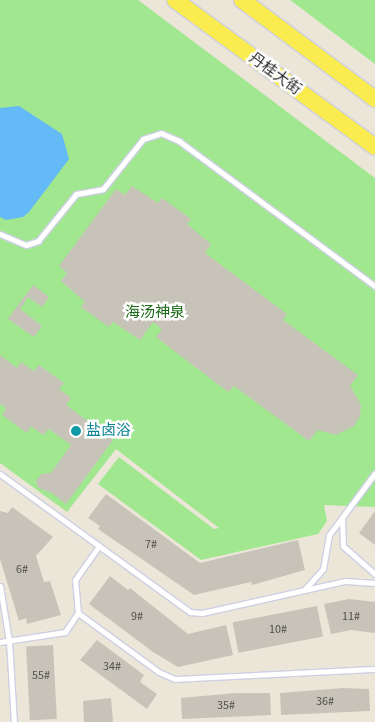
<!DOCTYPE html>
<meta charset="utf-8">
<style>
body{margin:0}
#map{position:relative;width:375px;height:722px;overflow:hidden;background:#ece6d8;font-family:"Source Sans 3","Noto Sans SC",sans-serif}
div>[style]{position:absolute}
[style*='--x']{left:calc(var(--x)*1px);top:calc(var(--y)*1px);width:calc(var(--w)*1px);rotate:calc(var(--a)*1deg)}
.green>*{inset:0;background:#a1e790}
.water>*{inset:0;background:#63baf6}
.building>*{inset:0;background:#c7c3b8;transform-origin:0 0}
.roads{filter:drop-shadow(1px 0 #cecfe3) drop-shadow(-1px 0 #cecfe3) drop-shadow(0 1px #cecfe3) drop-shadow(0 -1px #cecfe3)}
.service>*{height:5px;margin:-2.5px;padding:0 2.5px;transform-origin:2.5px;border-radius:2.5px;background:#fff}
.primary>*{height:16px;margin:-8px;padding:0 8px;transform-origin:8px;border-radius:8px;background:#faeb4f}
.dots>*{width:14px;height:14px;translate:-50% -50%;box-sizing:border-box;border:2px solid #fff;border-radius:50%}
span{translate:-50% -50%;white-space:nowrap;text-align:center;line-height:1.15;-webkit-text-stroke:5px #fff;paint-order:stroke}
.number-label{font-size:12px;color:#504f4c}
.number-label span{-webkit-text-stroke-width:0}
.street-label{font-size:15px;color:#282828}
.park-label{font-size:15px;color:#1a6914}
.culture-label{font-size:15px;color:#0d838f}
.left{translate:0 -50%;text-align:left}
</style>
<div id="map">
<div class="green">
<i style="clip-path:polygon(0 0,138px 0,375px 178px,375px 507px,324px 505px,327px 521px,318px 534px,201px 560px,98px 484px,119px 457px,214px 529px,219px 528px,116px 449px,67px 512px,0 463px)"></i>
<i style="clip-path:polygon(290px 0,375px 0,375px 64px)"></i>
</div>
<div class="water">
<i style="clip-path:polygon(19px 106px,62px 134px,69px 159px,29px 212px,23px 217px,6px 220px,0 217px,0 108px)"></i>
</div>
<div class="building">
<i style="clip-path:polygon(132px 186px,158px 203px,162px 198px,191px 219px,187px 224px,211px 244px,205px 253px,287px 314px,283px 320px,358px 375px,350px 386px,361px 404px,360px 416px,354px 426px,336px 435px,318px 430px,309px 441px,234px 386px,228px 392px,156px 337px,162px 329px,153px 322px,140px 340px,113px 322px,109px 327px,81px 307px,85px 302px,61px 281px,67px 273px,59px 266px,116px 189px,125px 195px)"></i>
<i style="clip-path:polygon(33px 285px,49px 297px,42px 307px,28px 297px,20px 309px,42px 326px,34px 337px,8px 319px)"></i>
<i style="clip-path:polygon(0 355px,17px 368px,21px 362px,34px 371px,39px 365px,64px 383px,59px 389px,71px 398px,66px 405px,113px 440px,66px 504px,52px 493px,38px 488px,36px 481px,41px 474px,51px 473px,71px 445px,49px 429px,43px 435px,31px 426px,27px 433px,2px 415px,6px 408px,0 404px)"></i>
<i style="clip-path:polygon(106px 494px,200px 563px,298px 540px,305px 570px,252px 585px,251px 582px,194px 595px,98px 529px,100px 526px,88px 518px)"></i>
<i style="clip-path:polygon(12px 507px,53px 537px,36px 556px,44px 582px,50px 581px,61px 615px,27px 624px,26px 618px,19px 621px,0 559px,0 511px,8px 513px)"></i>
<i style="clip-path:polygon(375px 511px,375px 545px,359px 533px)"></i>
<i style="clip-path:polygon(110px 576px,128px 590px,130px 588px,188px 634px,226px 625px,233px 655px,178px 667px,153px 652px,89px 604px)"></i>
<i style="clip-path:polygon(349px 599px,375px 602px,375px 633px,351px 630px,331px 634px,324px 604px)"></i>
<i style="left:317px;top:606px;width:31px;height:86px;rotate:79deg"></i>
<i style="clip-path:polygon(97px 640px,144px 675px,140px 682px,157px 694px,147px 709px,80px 660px)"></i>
<i style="left:53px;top:645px;width:74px;height:27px;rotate:87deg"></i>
<i style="clip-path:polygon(343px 688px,369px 689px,370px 711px,281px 715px,280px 693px)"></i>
<i style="clip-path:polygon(236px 693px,270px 693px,271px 715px,182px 719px,181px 698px)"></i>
<i style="clip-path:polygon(111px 698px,113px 722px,84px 722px,83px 701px)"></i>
</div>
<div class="roads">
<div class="service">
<i style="--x:0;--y:234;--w:28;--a:23"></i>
<i style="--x:26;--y:245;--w:13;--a:-18"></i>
<i style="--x:38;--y:241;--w:60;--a:-51"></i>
<i style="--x:76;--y:194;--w:27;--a:-10"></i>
<i style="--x:103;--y:189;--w:64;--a:-51.3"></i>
<i style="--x:143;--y:139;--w:19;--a:-18"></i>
<i style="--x:161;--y:133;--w:20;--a:24"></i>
<i style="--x:179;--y:141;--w:244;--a:36.5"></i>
<i style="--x:0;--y:474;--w:235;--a:36"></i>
<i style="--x:190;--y:612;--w:12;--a:5"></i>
<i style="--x:202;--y:613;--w:147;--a:-12.6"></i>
<i style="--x:345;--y:581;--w:30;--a:4"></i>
<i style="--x:342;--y:518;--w:28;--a:88"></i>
<i style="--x:343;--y:546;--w:43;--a:41.2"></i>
<i style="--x:0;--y:586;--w:56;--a:80.7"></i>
<i style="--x:9;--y:641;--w:81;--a:86.5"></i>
<i style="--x:305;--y:589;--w:27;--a:-48"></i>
<i style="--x:323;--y:569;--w:35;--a:-80"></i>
<i style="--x:329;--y:535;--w:77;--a:-53.4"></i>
<i style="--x:78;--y:613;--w:100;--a:36.1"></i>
<i style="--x:159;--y:672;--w:17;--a:24"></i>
<i style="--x:175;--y:679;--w:200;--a:-2.9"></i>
<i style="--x:0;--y:642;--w:66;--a:-8.7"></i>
<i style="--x:65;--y:632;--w:23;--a:-56"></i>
<i style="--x:78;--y:613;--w:33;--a:-95"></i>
<i style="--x:75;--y:580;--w:42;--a:-54.8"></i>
</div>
<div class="primary">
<i style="--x:175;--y:0;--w:248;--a:36.3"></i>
<i style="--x:242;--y:0;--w:166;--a:36.7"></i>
</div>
</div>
<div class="dots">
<i style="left:76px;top:431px;background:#0f9aa8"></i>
</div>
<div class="number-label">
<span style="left:151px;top:545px">7#</span>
<span style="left:22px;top:570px">6#</span>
<span style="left:137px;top:617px">9#</span>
<span style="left:351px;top:617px">11#</span>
<span style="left:278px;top:630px">10#</span>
<span style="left:112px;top:667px">34#</span>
<span style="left:41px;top:676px">55#</span>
<span style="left:325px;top:702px">36#</span>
<span style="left:226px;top:706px">35#</span>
</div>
<div class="street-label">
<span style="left:275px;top:74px;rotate:36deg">丹桂大街</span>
</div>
<div class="park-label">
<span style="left:155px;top:313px">海汤神泉</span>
</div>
<div class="culture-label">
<span class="left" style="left:86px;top:431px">盐卤浴</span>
</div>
</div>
